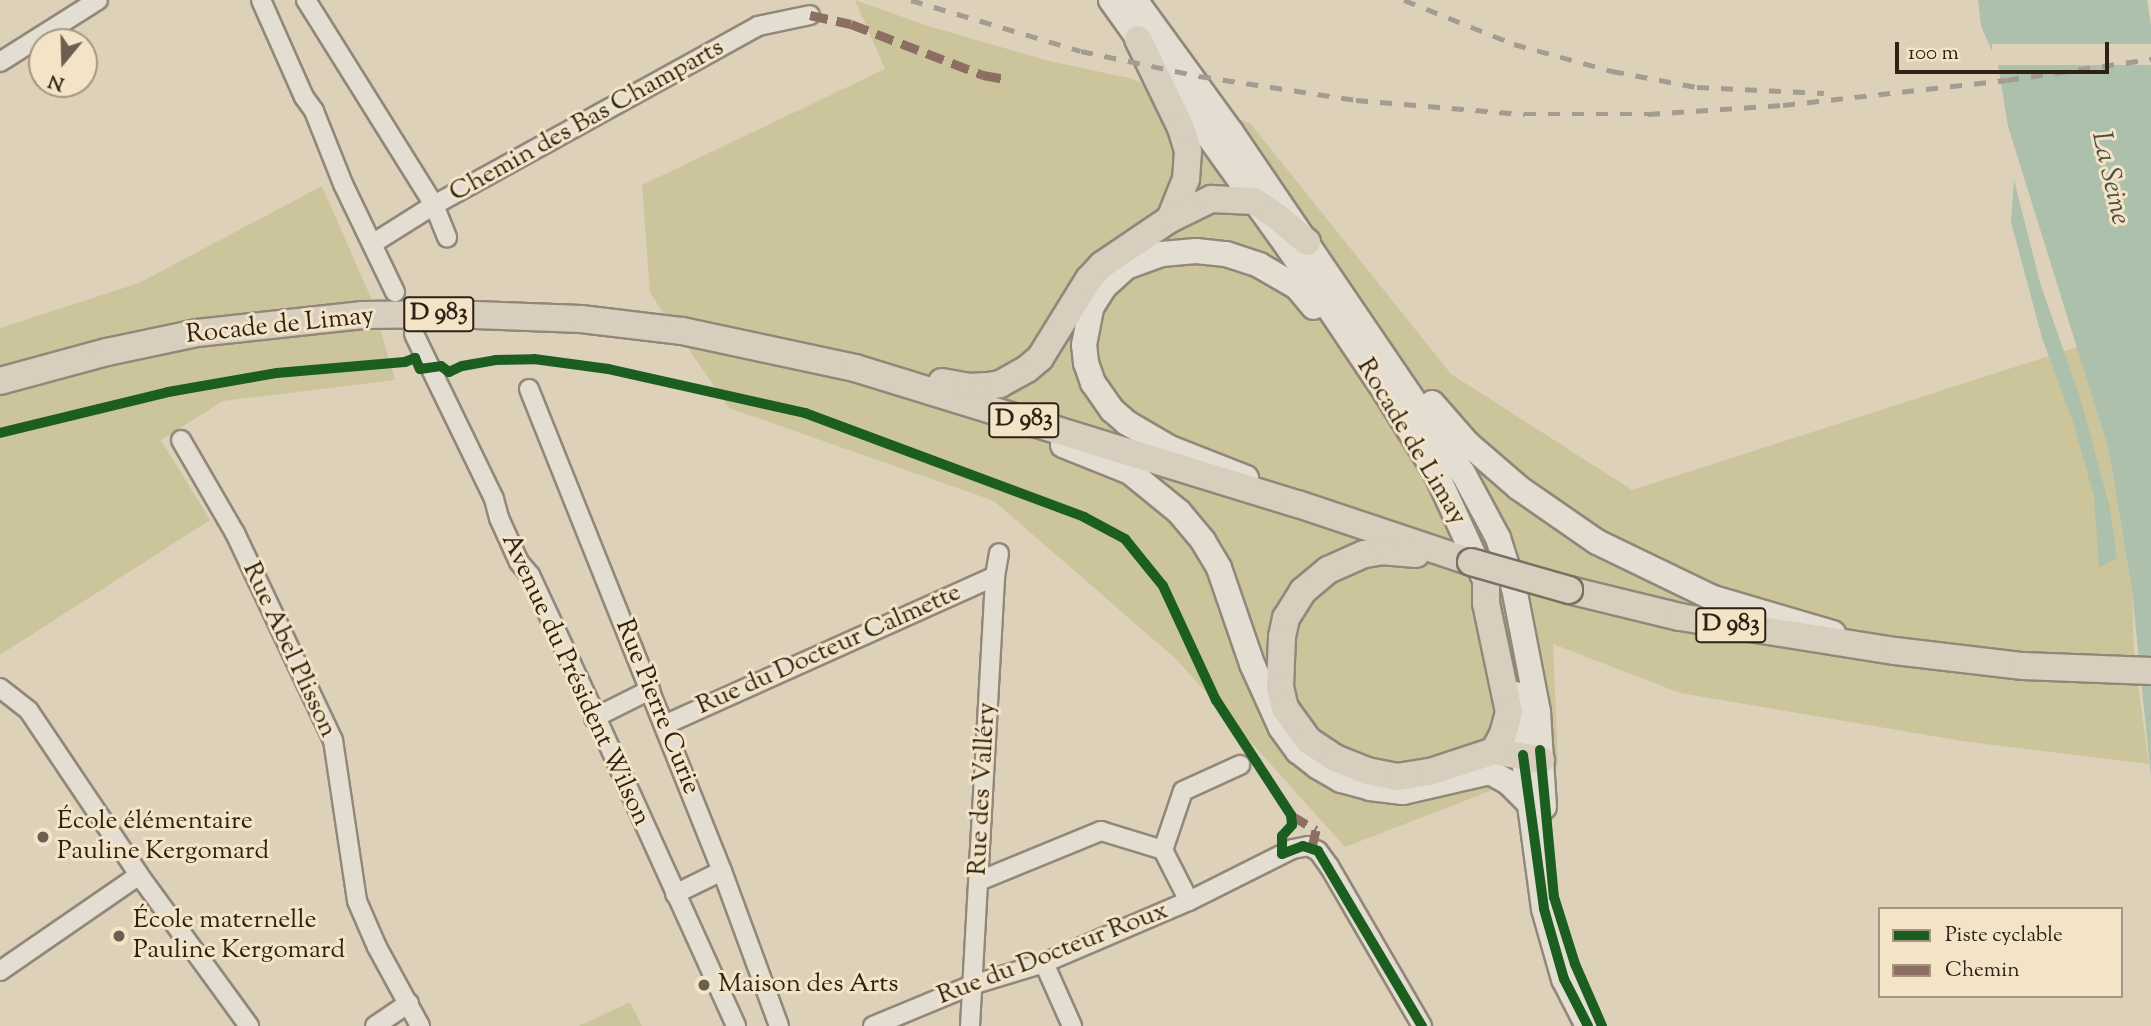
<!DOCTYPE html>
<meta charset="utf-8">
<style>
body{margin:0}
#map{position:relative;width:2151px;height:1026px;overflow:hidden;background:#ddd1ba;font-family:"Sorts Mill Goudy",serif}
div>[style]{position:absolute}
[style*='--x']{left:calc(var(--x)*1px);top:calc(var(--y)*1px);width:calc(var(--w)*1px);rotate:calc(var(--a)*1deg)}
.green>*{inset:0;background:#ccc59c}
.water>*{inset:0;background:#adc0ab}
.pier>*{inset:0;background:#ddd1ba;transform-origin:0 0}
.roads{filter:drop-shadow(2px 0 #91887a) drop-shadow(-2px 0 #91887a) drop-shadow(0 2px #91887a) drop-shadow(0 -2px #91887a)}
.minor>*{height:18px;margin:-9px;padding:0 9px;transform-origin:9px;border-radius:9px;background:#e4ded2}
.secondary>*{height:24px;margin:-12px;padding:0 12px;transform-origin:12px;border-radius:12px;background:#e4ded2}
.primary>*{height:26px;margin:-13px;padding:0 13px;transform-origin:13px;border-radius:13px;background:#d8cebd}
.rail>*{height:4.5px;margin-top:-2.25px;transform-origin:0;background:repeating-linear-gradient(90deg,#a29c93 0 12px,transparent 0 24px)}
.bridges{filter:drop-shadow(2px 0 #787064) drop-shadow(-2px 0 #787064) drop-shadow(0 2px #787064) drop-shadow(0 -2px #787064)}
.primary-bridge>*{height:26px;margin:-13px;padding:0 13px;transform-origin:13px;border-radius:13px;background:#d8cebd}
.quiet>*{height:9px;margin-top:-4.5px;transform-origin:0;background:repeating-linear-gradient(90deg,#8d6e63 0 18px,transparent 0 27px)}
.cycleway>*{height:10px;margin:-5px;padding:0 5px;transform-origin:5px;border-radius:5px;background:#1b5e20}
.dots>*{width:19px;height:19px;translate:-50% -50%;box-sizing:border-box;border:4px solid #f3e4c8;border-radius:50%}
span{translate:-50% -50%;white-space:nowrap;text-align:center;line-height:1.15;-webkit-text-stroke:6px #f3e4c8;paint-order:stroke}
.shield-label span{padding:2px 5px;background:#f3e4c8;border:2px solid;border-radius:5px;-webkit-text-stroke-width:0}
.shield-label{font-size:24px;color:#2d2215;font-weight:700}
.street-label{font-size:26px;color:#2d2215}
.poi-label{font-size:26px;color:#2d2215}
.left{translate:0 -50%;text-align:left}
.water-label{font-size:28px;color:#4d4f40;font-style:italic}
.legend{position:absolute;left:1878px;top:907px;width:245px;height:91px;box-sizing:border-box;background:#f3e4c8;border:2px solid #a49680;margin:0;padding:9px 12px;list-style:none;font-size:21px;color:#2d2215}
.legend li{display:flex;align-items:center;gap:14px;height:35px}
.legend b{width:35px;border:2px solid #a49680}
.north{position:absolute;left:28px;top:28px;width:70px;height:70px;box-sizing:border-box;background:#f3e4c8;border:2px solid #a49680;border-radius:50%;rotate:199deg;font-size:19px;font-weight:700;line-height:28px;text-align:center;color:#2d2215}
.north::after{content:'';display:block;margin:auto;width:24px;height:32px;background:#6b5f4f;clip-path:polygon(50% 0,100% 100%,50% 72%,0 100%)}
.scale{position:absolute;left:1895px;top:42px;width:214px;height:32px;box-sizing:border-box;border:4px solid #2d2215;border-top:0;padding-left:9px;font-size:21px;line-height:24px;white-space:nowrap;color:#2d2215;-webkit-text-stroke:5px #f3e4c8;paint-order:stroke}
</style>
<div id="map">
<div class="green">
<i style="clip-path:polygon(855px 0,928px 26px,1049px 61px,1129px 78px,1250px 123px,1451px 374px,1632px 490px,2077px 347px,2109px 451px,2132px 591px,2134px 656px,2149px 764px,1968px 742px,1680px 693px,1553px 644px,1558px 765px,1345px 847px,1176px 659px,994px 501px,729px 408px,650px 293px,642px 185px,885px 69px)"></i>
<i style="clip-path:polygon(322px 186px,371px 298px,395px 380px,223px 401px,161px 440px,210px 520px,0 655px,0 328px,139px 283px)"></i>
<i style="clip-path:polygon(630px 1002px,642px 1026px,579px 1026px)"></i>
</div>
<div class="water">
<i style="clip-path:polygon(1978px 0,2147px 0,2151px 26px,2151px 777px,2132px 591px,2109px 451px,2008px 126px,1998px 65px,1981px 26px)"></i>
<i style="clip-path:polygon(2014px 180px,2041px 286px,2080px 397px,2110px 508px,2117px 558px,2099px 568px,2094px 497px,2073px 422px,2042px 338px,2011px 222px)"></i>
</div>
<div class="pier">
<i style="left:2151px;top:44px;width:21px;height:159px;rotate:90deg"></i>
</div>
<div class="roads">
<div class="minor">
<i style="--x:261;--y:0;--w:106;--a:66.1"></i>
<i style="--x:304;--y:97;--w:17;--a:54"></i>
<i style="--x:314;--y:111;--w:79;--a:68.3"></i>
<i style="--x:343;--y:184;--w:120;--a:64.3"></i>
<i style="--x:306;--y:0;--w:242;--a:58"></i>
<i style="--x:434;--y:205;--w:35;--a:68"></i>
<i style="--x:0;--y:62;--w:116;--a:-32.3"></i>
<i style="--x:372;--y:244;--w:73;--a:-32.2"></i>
<i style="--x:434;--y:205;--w:370;--a:-28.9"></i>
<i style="--x:758;--y:26;--w:53;--a:-11.9"></i>
<i style="--x:414;--y:334;--w:183;--a:64.1"></i>
<i style="--x:494;--y:499;--w:20;--a:75"></i>
<i style="--x:499;--y:518;--w:48;--a:65.6"></i>
<i style="--x:519;--y:562;--w:17;--a:50"></i>
<i style="--x:530;--y:575;--w:145;--a:65"></i>
<i style="--x:591;--y:706;--w:351;--a:65.6"></i>
<i style="--x:529;--y:389;--w:519;--a:68.18"></i>
<i style="--x:722;--y:871;--w:165;--a:69.8"></i>
<i style="--x:181;--y:440;--w:108;--a:59.9"></i>
<i style="--x:235;--y:533;--w:229;--a:64.7"></i>
<i style="--x:333;--y:740;--w:163;--a:81.5"></i>
<i style="--x:357;--y:901;--w:50;--a:66.5"></i>
<i style="--x:377;--y:947;--w:90;--a:61.4"></i>
<i style="--x:0;--y:688;--w:37;--a:38"></i>
<i style="--x:29;--y:711;--w:197;--a:56.1"></i>
<i style="--x:139;--y:875;--w:187;--a:53.9"></i>
<i style="--x:594;--y:718;--w:63;--a:-26.6"></i>
<i style="--x:664;--y:725;--w:363;--a:-24.2"></i>
<i style="--x:1163;--y:850;--w:57;--a:63"></i>
<i style="--x:979;--y:881;--w:132;--a:-22.3"></i>
<i style="--x:1101;--y:831;--w:65;--a:17"></i>
<i style="--x:1163;--y:850;--w:62;--a:-71.3"></i>
<i style="--x:1183;--y:791;--w:63;--a:-24.5"></i>
<i style="--x:675;--y:894;--w:52;--a:-26.1"></i>
<i style="--x:1044;--y:963;--w:69;--a:66"></i>
<i style="--x:0;--y:971;--w:169;--a:-34.6"></i>
<i style="--x:375;--y:1026;--w:41;--a:-34.1"></i>
<i style="--x:873;--y:1026;--w:107;--a:-22.5"></i>
<i style="--x:972;--y:985;--w:75;--a:-17"></i>
<i style="--x:1044;--y:963;--w:158;--a:-23.2"></i>
<i style="--x:1189;--y:901;--w:116;--a:-26.6"></i>
<i style="--x:1293;--y:849;--w:15;--a:-11"></i>
<i style="--x:1308;--y:846;--w:11;--a:27"></i>
<i style="--x:1318;--y:851;--w:19;--a:54"></i>
<i style="--x:1329;--y:866;--w:185;--a:59.8"></i>
<i style="--x:970;--y:1026;--w:451;--a:-86.8"></i>
<i style="--x:995;--y:576;--w:23;--a:-80"></i>
</div>
<div class="secondary">
<i style="--x:1111;--y:0;--w:307;--a:54.4"></i>
<i style="--x:1290;--y:250;--w:172;--a:56.1"></i>
<i style="--x:1386;--y:393;--w:94;--a:58"></i>
<i style="--x:1436;--y:473;--w:115;--a:65.4"></i>
<i style="--x:1135;--y:0;--w:163;--a:54"></i>
<i style="--x:1231;--y:132;--w:412;--a:55.8"></i>
<i style="--x:1463;--y:473;--w:74;--a:61.7"></i>
<i style="--x:1498;--y:538;--w:52;--a:72.3"></i>
<i style="--x:1514;--y:588;--w:126;--a:79"></i>
<i style="--x:1538;--y:712;--w:95;--a:86.4"></i>
<i style="--x:1432;--y:403;--w:53;--a:48.8"></i>
<i style="--x:1467;--y:443;--w:69;--a:40.9"></i>
<i style="--x:1519;--y:488;--w:95;--a:34.7"></i>
<i style="--x:1597;--y:542;--w:129;--a:25.8"></i>
<i style="--x:1713;--y:598;--w:125;--a:16.3"></i>
<i style="--x:1063;--y:445;--w:72;--a:21.9"></i>
<i style="--x:1130;--y:472;--w:63;--a:39.2"></i>
<i style="--x:1179;--y:512;--w:38;--a:50"></i>
<i style="--x:1203;--y:541;--w:31;--a:59"></i>
<i style="--x:1219;--y:568;--w:102;--a:71"></i>
<i style="--x:1252;--y:664;--w:70;--a:65.6"></i>
<i style="--x:1281;--y:728;--w:29;--a:54"></i>
<i style="--x:1298;--y:751;--w:24;--a:38"></i>
<i style="--x:1317;--y:766;--w:28;--a:30"></i>
<i style="--x:1341;--y:780;--w:30;--a:15"></i>
<i style="--x:1370;--y:788;--w:33;--a:7"></i>
<i style="--x:1403;--y:792;--w:89;--a:-12.9"></i>
<i style="--x:1490;--y:772;--w:21;--a:29"></i>
<i style="--x:1508;--y:782;--w:27;--a:45"></i>
<i style="--x:1246;--y:478;--w:82;--a:-158.5"></i>
<i style="--x:1170;--y:448;--w:50;--a:-149.8"></i>
<i style="--x:1127;--y:423;--w:20;--a:-139"></i>
<i style="--x:1112;--y:410;--w:33;--a:-125"></i>
<i style="--x:1093;--y:383;--w:21;--a:-109"></i>
<i style="--x:1086;--y:363;--w:18;--a:-96"></i>
<i style="--x:1084;--y:345;--w:38;--a:-79"></i>
<i style="--x:1091;--y:308;--w:25;--a:-58"></i>
<i style="--x:1104;--y:287;--w:30;--a:-42"></i>
<i style="--x:1126;--y:267;--w:38;--a:-20"></i>
<i style="--x:1162;--y:254;--w:34;--a:-5"></i>
<i style="--x:1196;--y:251;--w:30;--a:6"></i>
<i style="--x:1226;--y:254;--w:35;--a:18"></i>
<i style="--x:1259;--y:265;--w:44;--a:30.1"></i>
<i style="--x:1297;--y:287;--w:26;--a:50"></i>
<i style="--x:1515;--y:694;--w:217;--a:82.3"></i>
<i style="--x:1544;--y:909;--w:73;--a:74.1"></i>
<i style="--x:1564;--y:979;--w:53;--a:62.9"></i>
</div>
<div class="primary">
<i style="--x:1138;--y:39;--w:99;--a:64.2"></i>
<i style="--x:1181;--y:128;--w:24;--a:73"></i>
<i style="--x:1188;--y:151;--w:28;--a:94"></i>
<i style="--x:1186;--y:179;--w:43;--a:111.8"></i>
<i style="--x:0;--y:381;--w:111;--a:-15.2"></i>
<i style="--x:107;--y:352;--w:92;--a:-11.9"></i>
<i style="--x:197;--y:333;--w:167;--a:-6.2"></i>
<i style="--x:363;--y:315;--w:86;--a:-0.7"></i>
<i style="--x:449;--y:314;--w:132;--a:2.2"></i>
<i style="--x:581;--y:319;--w:102;--a:6.8"></i>
<i style="--x:682;--y:331;--w:177;--a:12.1"></i>
<i style="--x:855;--y:368;--w:463;--a:17.1"></i>
<i style="--x:1298;--y:504;--w:182;--a:18.5"></i>
<i style="--x:942;--y:382;--w:27;--a:10"></i>
<i style="--x:969;--y:387;--w:19;--a:-3"></i>
<i style="--x:988;--y:386;--w:12;--a:-9"></i>
<i style="--x:1000;--y:384;--w:31;--a:-29"></i>
<i style="--x:1027;--y:369;--w:17;--a:-40"></i>
<i style="--x:1040;--y:358;--w:93;--a:-58.2"></i>
<i style="--x:1089;--y:279;--w:19;--a:-47"></i>
<i style="--x:1102;--y:265;--w:82;--a:-34.1"></i>
<i style="--x:1170;--y:219;--w:46;--a:-26"></i>
<i style="--x:1211;--y:199;--w:43;--a:2.7"></i>
<i style="--x:1254;--y:201;--w:25;--a:34"></i>
<i style="--x:1275;--y:215;--w:42;--a:40.2"></i>
<i style="--x:1416;--y:554;--w:32;--a:-175"></i>
<i style="--x:1384;--y:551;--w:20;--a:171"></i>
<i style="--x:1364;--y:554;--w:39;--a:156"></i>
<i style="--x:1328;--y:570;--w:33;--a:140"></i>
<i style="--x:1303;--y:591;--w:32;--a:122"></i>
<i style="--x:1286;--y:618;--w:19;--a:102"></i>
<i style="--x:1282;--y:637;--w:50;--a:92.3"></i>
<i style="--x:1280;--y:687;--w:22;--a:77"></i>
<i style="--x:1285;--y:708;--w:39;--a:54"></i>
<i style="--x:1308;--y:740;--w:32;--a:34"></i>
<i style="--x:1335;--y:758;--w:35;--a:22"></i>
<i style="--x:1367;--y:771;--w:31;--a:11"></i>
<i style="--x:1397;--y:777;--w:33;--a:-9"></i>
<i style="--x:1430;--y:772;--w:67;--a:-18.2"></i>
<i style="--x:1494;--y:751;--w:48;--a:10.8"></i>
<i style="--x:1486;--y:584;--w:19;--a:90"></i>
<i style="--x:1486;--y:603;--w:111;--a:78.1"></i>
<i style="--x:1509;--y:712;--w:23;--a:105"></i>
<i style="--x:1503;--y:734;--w:19;--a:118"></i>
<i style="--x:1569;--y:590;--w:114;--a:13.7"></i>
<i style="--x:1680;--y:617;--w:218;--a:9"></i>
<i style="--x:1895;--y:651;--w:129;--a:6.7"></i>
<i style="--x:2023;--y:666;--w:128;--a:2.2"></i>
</div>
</div>
<div class="rail">
<i style="--x:911;--y:0;--w:177;--a:16.7"></i>
<i style="--x:1081;--y:51;--w:121;--a:12"></i>
<i style="--x:1199;--y:76;--w:159;--a:8.7"></i>
<i style="--x:1356;--y:100;--w:169;--a:4.8"></i>
<i style="--x:1524;--y:114;--w:124;--a:0"></i>
<i style="--x:1648;--y:114;--w:135;--a:-3.8"></i>
<i style="--x:1783;--y:105;--w:225;--a:-6.4"></i>
<i style="--x:2007;--y:80;--w:146;--a:-8.3"></i>
<i style="--x:1404;--y:0;--w:118;--a:21.8"></i>
<i style="--x:1514;--y:44;--w:102;--a:15.4"></i>
<i style="--x:1612;--y:71;--w:86;--a:10.7"></i>
<i style="--x:1697;--y:87;--w:127;--a:2.7"></i>
</div>
<div class="bridges">
<div class="primary-bridge">
<i style="--x:1471;--y:562;--w:102;--a:15.9"></i>
</div>
</div>
<div class="quiet">
<i style="--x:810;--y:15;--w:42;--a:12.4"></i>
<i style="--x:851;--y:24;--w:142;--a:21.1"></i>
<i style="--x:983;--y:75;--w:23;--a:10"></i>
<i style="--x:1291;--y:815;--w:29;--a:31"></i>
<i style="--x:1316;--y:830;--w:17;--a:103"></i>
</div>
<div class="cycleway">
<i style="--x:0;--y:433;--w:173;--a:-13.7"></i>
<i style="--x:168;--y:392;--w:111;--a:-9.9"></i>
<i style="--x:277;--y:373;--w:128;--a:-4.9"></i>
<i style="--x:405;--y:362;--w:11;--a:-22"></i>
<i style="--x:415;--y:358;--w:12;--a:66"></i>
<i style="--x:420;--y:369;--w:21;--a:-8"></i>
<i style="--x:441;--y:366;--w:10;--a:37"></i>
<i style="--x:449;--y:372;--w:14;--a:-25"></i>
<i style="--x:462;--y:366;--w:34;--a:-10"></i>
<i style="--x:495;--y:360;--w:39;--a:-1"></i>
<i style="--x:534;--y:359;--w:75;--a:7.7"></i>
<i style="--x:608;--y:369;--w:202;--a:12.6"></i>
<i style="--x:805;--y:413;--w:298;--a:20.4"></i>
<i style="--x:1084;--y:517;--w:47;--a:28.2"></i>
<i style="--x:1125;--y:539;--w:60;--a:51"></i>
<i style="--x:1163;--y:586;--w:126;--a:65.1"></i>
<i style="--x:1216;--y:700;--w:137;--a:56.9"></i>
<i style="--x:1291;--y:815;--w:10;--a:84"></i>
<i style="--x:1292;--y:825;--w:15;--a:132"></i>
<i style="--x:1282;--y:836;--w:18;--a:90"></i>
<i style="--x:1282;--y:854;--w:22;--a:-21"></i>
<i style="--x:1303;--y:846;--w:16;--a:18"></i>
<i style="--x:1318;--y:851;--w:204;--a:59.3"></i>
<i style="--x:1540;--y:750;--w:148;--a:84.6"></i>
<i style="--x:1554;--y:897;--w:70;--a:72.6"></i>
<i style="--x:1575;--y:964;--w:68;--a:66.5"></i>
<i style="--x:1523;--y:755;--w:155;--a:82.2"></i>
<i style="--x:1544;--y:909;--w:73;--a:74.1"></i>
<i style="--x:1564;--y:979;--w:53;--a:62.9"></i>
</div>
<div class="dots">
<i style="left:43px;top:837px;background:#6b5f4f"></i>
<i style="left:119px;top:936px;background:#6b5f4f"></i>
<i style="left:704px;top:985px;background:#6b5f4f"></i>
</div>
<div class="shield-label">
<span style="left:439px;top:314px">D 983</span>
<span style="left:1024px;top:420px">D 983</span>
<span style="left:1731px;top:625px">D 983</span>
</div>
<div class="street-label">
<span style="left:587px;top:121px;rotate:-29deg">Chemin des Bas Champarts</span>
<span style="left:280px;top:326px;rotate:-6deg">Rocade de Limay</span>
<span style="left:1411px;top:442px;rotate:59deg">Rocade de Limay</span>
<span style="left:289px;top:650px;rotate:65deg">Rue Abel Plisson</span>
<span style="left:829px;top:650px;rotate:-24deg">Rue du Docteur Calmette</span>
<span style="left:575px;top:680px;rotate:65deg">Avenue du Président Wilson</span>
<span style="left:657px;top:707px;rotate:68deg">Rue Pierre Curie</span>
<span style="left:983px;top:789px;rotate:-87deg">Rue des Valléry</span>
<span style="left:1053px;top:954px;rotate:-21deg">Rue du Docteur Roux</span>
</div>
<div class="poi-label">
<span class="left" style="left:57px;top:837px">École élémentaire<br>Pauline Kergomard</span>
<span class="left" style="left:133px;top:936px">École maternelle<br>Pauline Kergomard</span>
<span class="left" style="left:718px;top:985px">Maison des Arts</span>
</div>
<div class="water-label">
<span style="left:2110px;top:178px;rotate:77deg">La Seine</span>
</div>
<ul class="legend">
<li><b style="height:9px;background:#1b5e20"></b>Piste cyclable</li>
<li><b style="height:9px;background:#8d6e63"></b>Chemin</li>
</ul>
<div class="north">N</div>
<div class="scale">100 m</div>
</div>
